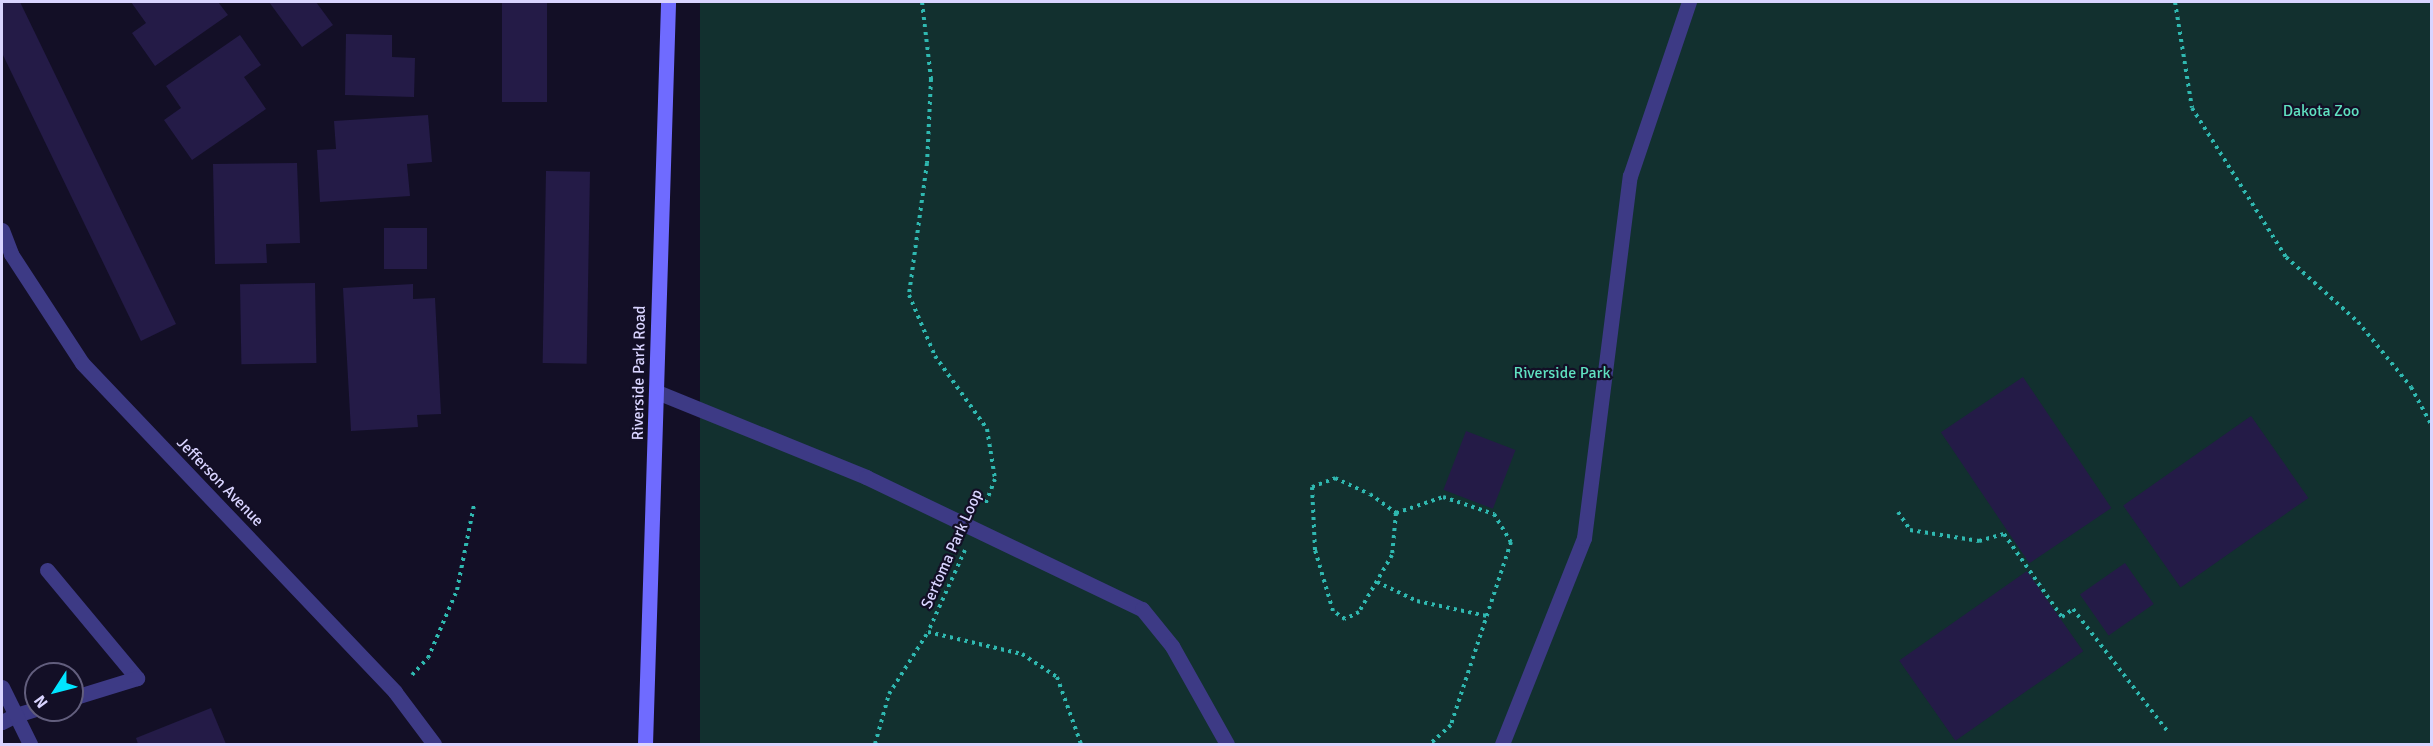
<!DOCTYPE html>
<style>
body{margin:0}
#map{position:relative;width:2433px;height:746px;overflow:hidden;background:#130f26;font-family:Signika,sans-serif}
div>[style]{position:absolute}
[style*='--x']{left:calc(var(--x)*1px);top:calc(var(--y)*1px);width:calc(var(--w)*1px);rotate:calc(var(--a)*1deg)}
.green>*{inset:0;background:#12302f;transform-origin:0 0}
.building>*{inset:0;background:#241b47;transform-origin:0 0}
.path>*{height:4px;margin-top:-2px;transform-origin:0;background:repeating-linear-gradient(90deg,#2fb8b0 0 3px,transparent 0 7.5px)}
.service>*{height:15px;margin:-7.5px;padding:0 7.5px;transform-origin:7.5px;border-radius:7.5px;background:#3d3a85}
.minor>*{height:15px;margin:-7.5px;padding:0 7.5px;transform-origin:7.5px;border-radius:7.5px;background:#3d3a85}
.tertiary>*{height:15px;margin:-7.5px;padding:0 7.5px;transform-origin:7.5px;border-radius:7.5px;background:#3d3a85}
.secondary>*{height:15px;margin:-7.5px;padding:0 7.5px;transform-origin:7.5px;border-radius:7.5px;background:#6f6bff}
span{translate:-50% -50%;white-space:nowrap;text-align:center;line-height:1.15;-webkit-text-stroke:4.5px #130f26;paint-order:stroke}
.park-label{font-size:16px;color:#5fe0c0}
.street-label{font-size:16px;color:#d9d4ff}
.frame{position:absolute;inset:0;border:3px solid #d9d4ff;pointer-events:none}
.north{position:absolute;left:24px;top:662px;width:60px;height:60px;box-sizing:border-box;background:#130f26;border:2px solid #625e7d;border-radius:50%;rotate:234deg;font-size:16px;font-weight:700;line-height:24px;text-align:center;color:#d9d4ff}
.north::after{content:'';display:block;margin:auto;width:21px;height:27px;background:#00e5ff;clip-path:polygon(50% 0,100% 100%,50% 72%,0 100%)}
</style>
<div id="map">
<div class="green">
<i style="left:700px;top:2px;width:1731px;height:742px"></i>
</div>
<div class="building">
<i style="clip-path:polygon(2px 2px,20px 2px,176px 324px,141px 341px,2px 53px)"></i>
<i style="clip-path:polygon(131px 2px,218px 2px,228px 15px,155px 66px,132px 33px,146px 23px)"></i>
<i style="clip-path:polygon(269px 2px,316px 2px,333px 25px,302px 47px)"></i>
<i style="left:502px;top:2px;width:45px;height:100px"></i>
<i style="clip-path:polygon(346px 34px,392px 35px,392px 57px,415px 58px,414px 97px,345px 95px)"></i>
<i style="clip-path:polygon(240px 35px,261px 65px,244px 77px,266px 109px,192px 160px,164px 120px,181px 108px,166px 86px)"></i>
<i style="clip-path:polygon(428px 115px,432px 162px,407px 164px,410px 196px,320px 202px,317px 150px,336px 149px,334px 121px)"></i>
<i style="clip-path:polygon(297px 163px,300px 243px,266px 244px,267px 263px,215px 264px,213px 164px)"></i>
<i style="left:546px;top:171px;width:44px;height:192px;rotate:1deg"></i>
<i style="left:427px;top:228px;width:41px;height:43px;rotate:90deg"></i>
<i style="left:315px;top:283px;width:80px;height:75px;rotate:89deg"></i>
<i style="clip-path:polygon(413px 284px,413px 299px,435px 298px,441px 414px,417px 415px,418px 427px,351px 431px,343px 288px)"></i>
<i style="left:2023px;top:377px;width:158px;height:99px;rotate:56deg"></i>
<i style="left:2251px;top:416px;width:100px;height:156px;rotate:55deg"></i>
<i style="left:1466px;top:431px;width:53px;height:63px;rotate:21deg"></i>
<i style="left:2125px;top:563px;width:50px;height:55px;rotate:55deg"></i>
<i style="left:2027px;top:571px;width:98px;height:156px;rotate:55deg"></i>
<i style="clip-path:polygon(211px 708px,226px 744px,138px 744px,136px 738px)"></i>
</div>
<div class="path">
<i style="--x:922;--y:2;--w:78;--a:83.3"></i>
<i style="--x:931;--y:79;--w:84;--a:92.7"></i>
<i style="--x:927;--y:163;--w:133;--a:97.8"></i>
<i style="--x:909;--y:295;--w:66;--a:66.9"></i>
<i style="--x:935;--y:356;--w:90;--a:54.5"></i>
<i style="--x:987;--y:429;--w:51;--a:80.9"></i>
<i style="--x:995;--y:479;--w:28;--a:111"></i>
<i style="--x:2175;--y:2;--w:107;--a:80.9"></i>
<i style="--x:2192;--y:108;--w:176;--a:57.8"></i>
<i style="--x:2286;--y:257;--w:97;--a:42.1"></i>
<i style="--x:2358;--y:322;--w:84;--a:50.8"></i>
<i style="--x:2411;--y:387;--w:44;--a:61.7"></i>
<i style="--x:1335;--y:478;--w:38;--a:25"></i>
<i style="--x:1370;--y:494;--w:32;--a:36"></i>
<i style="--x:1396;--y:513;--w:42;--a:95.4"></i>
<i style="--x:1392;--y:555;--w:66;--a:120.1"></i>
<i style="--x:1359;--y:612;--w:16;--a:153"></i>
<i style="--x:1345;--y:619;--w:14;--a:-146"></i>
<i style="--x:1333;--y:611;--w:64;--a:-106.4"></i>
<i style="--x:1315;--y:550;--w:63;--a:-92.7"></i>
<i style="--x:1312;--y:487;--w:25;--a:-21"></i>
<i style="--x:1898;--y:512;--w:22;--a:56"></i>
<i style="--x:1910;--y:530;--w:70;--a:9.1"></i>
<i style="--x:1979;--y:541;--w:26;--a:-16"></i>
<i style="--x:2004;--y:534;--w:101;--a:55.1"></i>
<i style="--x:2062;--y:617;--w:14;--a:-36"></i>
<i style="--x:2073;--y:609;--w:155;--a:52.3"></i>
<i style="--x:1396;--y:513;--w:50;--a:-18.8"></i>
<i style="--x:1443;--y:497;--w:54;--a:18.4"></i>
<i style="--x:1494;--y:514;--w:33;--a:59"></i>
<i style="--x:1511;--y:542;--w:193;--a:108.2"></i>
<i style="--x:1451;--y:725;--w:28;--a:138"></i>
<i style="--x:965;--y:550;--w:90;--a:114.3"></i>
<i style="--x:928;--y:632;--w:97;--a:13.2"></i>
<i style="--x:1022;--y:654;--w:42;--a:33.3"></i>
<i style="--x:1057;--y:677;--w:71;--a:70.3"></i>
<i style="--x:1377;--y:582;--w:44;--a:25.4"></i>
<i style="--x:1417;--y:601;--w:72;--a:12.1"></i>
<i style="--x:412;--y:675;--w:23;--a:-47"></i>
<i style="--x:428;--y:658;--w:74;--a:-66.9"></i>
<i style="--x:457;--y:590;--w:87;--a:-78.7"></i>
<i style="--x:875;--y:744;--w:52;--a:-74.4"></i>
<i style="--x:889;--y:694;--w:73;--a:-57.8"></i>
</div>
<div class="service">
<i style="--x:657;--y:392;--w:226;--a:22.1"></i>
<i style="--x:866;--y:477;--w:306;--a:25.6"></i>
<i style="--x:1142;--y:609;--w:48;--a:51"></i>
<i style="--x:1172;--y:646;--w:112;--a:60.7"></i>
<i style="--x:47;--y:570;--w:141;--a:50.2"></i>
<i style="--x:137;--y:678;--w:68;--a:162.9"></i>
<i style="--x:16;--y:715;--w:21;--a:-17"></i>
<i style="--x:1502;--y:744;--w:222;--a:-68.3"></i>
<i style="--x:1584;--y:538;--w:365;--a:-82.8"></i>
<i style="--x:1630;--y:176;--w:184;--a:-71.3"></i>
</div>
<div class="minor">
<i style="--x:2;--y:230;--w:26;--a:69"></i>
<i style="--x:11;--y:254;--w:130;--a:56.9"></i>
<i style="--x:82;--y:363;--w:454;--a:46.4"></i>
<i style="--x:395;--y:692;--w:65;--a:53.1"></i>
<i style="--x:2;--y:722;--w:16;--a:-27"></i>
</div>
<div class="tertiary">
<i style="--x:2;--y:687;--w:64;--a:63.8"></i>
</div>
<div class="secondary">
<i style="--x:645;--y:744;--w:742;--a:-88.22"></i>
</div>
<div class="park-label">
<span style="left:2321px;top:111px">Dakota Zoo</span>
<span style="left:1562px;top:373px">Riverside Park</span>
</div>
<div class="street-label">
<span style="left:639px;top:373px;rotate:-89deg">Riverside Park Road</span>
<span style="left:220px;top:482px;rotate:46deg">Jefferson Avenue</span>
<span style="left:952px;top:549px;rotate:-66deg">Sertoma Park Loop</span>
</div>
<div class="frame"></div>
<div class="north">N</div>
</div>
